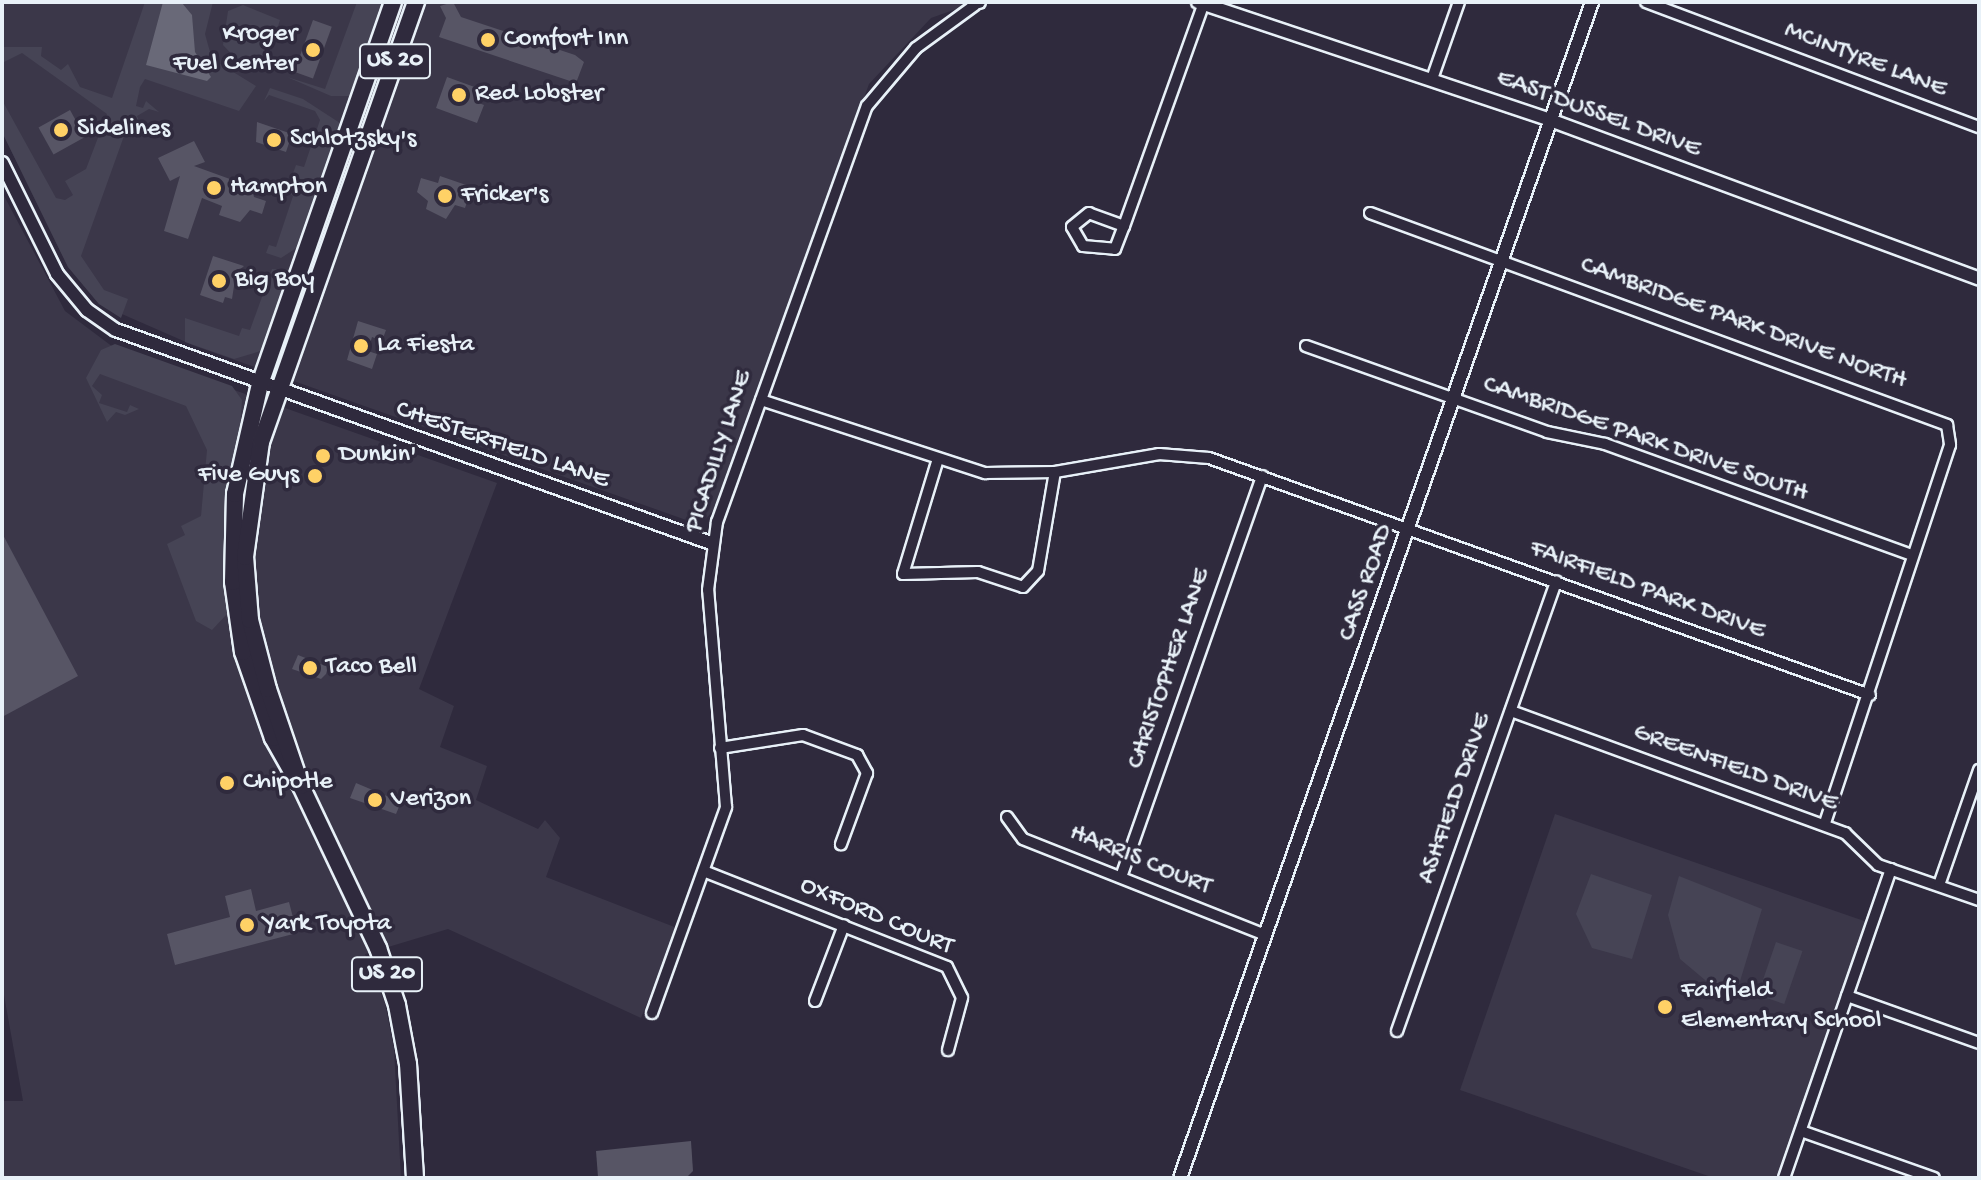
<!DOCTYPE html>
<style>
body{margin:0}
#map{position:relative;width:1981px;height:1180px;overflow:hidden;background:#2f2a3d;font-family:"Gochi Hand",sans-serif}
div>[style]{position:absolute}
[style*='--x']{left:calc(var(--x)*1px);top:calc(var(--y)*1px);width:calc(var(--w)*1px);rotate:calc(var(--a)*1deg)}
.built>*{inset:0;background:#3b3749}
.green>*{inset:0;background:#464455;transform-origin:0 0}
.water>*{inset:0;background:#696978}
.building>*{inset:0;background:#575565;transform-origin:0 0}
.roads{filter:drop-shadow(2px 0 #e8f1f8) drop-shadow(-2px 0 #e8f1f8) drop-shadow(0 2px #e8f1f8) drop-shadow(0 -2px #e8f1f8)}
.minor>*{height:10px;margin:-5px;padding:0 5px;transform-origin:5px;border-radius:5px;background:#2f2a3d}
.tertiary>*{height:12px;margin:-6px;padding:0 6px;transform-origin:6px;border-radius:6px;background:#2f2a3d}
.primary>*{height:16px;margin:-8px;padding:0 8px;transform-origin:8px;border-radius:8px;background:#2f2a3d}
.dots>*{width:22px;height:22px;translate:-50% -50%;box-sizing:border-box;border:4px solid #2f2a3d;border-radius:50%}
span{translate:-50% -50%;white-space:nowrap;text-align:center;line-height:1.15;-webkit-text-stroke:7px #2f2a3d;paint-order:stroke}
.shield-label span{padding:2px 6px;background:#2f2a3d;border:2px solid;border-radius:6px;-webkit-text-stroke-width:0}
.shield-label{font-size:24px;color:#e8f1f8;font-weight:700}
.poi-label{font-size:26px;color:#e8f1f8}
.right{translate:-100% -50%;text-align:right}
.left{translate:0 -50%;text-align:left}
.street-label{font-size:26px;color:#e8f1f8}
.frame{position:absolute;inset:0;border:4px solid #e8f1f8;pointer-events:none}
</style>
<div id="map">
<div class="built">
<i style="clip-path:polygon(2px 2px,976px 2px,931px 18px,869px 84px,716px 507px,705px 520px,689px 521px,195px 346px,99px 304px,68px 267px,2px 132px)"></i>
<i style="clip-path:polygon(2px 192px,65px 311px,113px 347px,497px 483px,419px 689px,454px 706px,440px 747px,487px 766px,476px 800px,538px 829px,545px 820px,560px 838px,546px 877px,677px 928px,641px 1018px,448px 929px,365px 954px,385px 1003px,394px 1049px,401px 1178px,2px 1178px,2px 1101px,23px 1101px,2px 984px)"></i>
<i style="clip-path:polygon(1555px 814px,1870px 923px,1782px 1178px,1714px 1178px,1460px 1090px)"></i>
</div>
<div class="green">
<i style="clip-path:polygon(145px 2px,213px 2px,205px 34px,212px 59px,256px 86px,239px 111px,145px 79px,140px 87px,136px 106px,143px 108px,146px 101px,159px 112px,149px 109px,137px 116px,140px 123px,131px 121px,132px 138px,124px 136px,81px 256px,104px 290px,128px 299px,121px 318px,99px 304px,68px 267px,2px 132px,2px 100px,56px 198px,65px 200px,73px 195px,65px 181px,86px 169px,107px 114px,22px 53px,2px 63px,2px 47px,42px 47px,41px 56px,61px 70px,68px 64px,80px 87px,112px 98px)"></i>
<i style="clip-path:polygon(357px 2px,386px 2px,352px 96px,331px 96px,287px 77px,325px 89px)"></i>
<i style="clip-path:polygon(243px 5px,280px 20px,265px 69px,237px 60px,223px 45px,228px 11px)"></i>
<i style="clip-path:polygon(270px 88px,303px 99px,343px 125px,327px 172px,311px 183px,292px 176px,296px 165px,304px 167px,320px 120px,315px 111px,269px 95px,264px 101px)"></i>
<i style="clip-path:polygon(287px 191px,321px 197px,301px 245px,281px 258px,266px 253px,269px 245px,276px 247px,293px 196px)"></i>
<i style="clip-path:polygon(272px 269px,296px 270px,264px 350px,234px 359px,185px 342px,185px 318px,239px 336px,242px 328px,250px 330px)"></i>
<i style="clip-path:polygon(115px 344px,232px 386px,242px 400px,228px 613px,212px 630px,196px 621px,167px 544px,185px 535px,181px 526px,201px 516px,207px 450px,186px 406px,100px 374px,92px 386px,102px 395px,99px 403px,127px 412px,130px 405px,139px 409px,125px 415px,116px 412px,107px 422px,86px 378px,101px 350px)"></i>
<i style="clip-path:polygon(1591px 874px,1652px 895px,1632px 959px,1592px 948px,1576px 914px)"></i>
<i style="clip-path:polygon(1679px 876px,1762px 909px,1737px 991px,1711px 985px,1680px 959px,1668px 915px)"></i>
<i style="left:1776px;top:942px;width:28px;height:56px;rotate:19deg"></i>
</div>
<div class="water">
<i style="clip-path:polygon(163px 2px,182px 3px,192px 15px,195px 52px,211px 77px,207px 81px,146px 65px)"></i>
</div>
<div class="building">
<i style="clip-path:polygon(453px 2px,461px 17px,575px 55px,584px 62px,576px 83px,439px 37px,446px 18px,440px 6px)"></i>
<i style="left:313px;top:20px;width:20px;height:55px;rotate:20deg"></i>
<i style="clip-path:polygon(447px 77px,480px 89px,476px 102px,484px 105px,477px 123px,436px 108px)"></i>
<i style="left:70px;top:110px;width:31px;height:36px;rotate:61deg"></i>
<i style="clip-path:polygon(257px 122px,292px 134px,286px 152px,256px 142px)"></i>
<i style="clip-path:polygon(194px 141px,205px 162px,194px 166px,252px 187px,254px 197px,266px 201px,262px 214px,250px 210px,240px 222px,219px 215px,222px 206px,202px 198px,188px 239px,164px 231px,180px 176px,170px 181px,158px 158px)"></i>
<i style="clip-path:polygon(440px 176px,472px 187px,465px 208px,455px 205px,446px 219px,426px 209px,428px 201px,417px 192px,421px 178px,438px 183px)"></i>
<i style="clip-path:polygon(213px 256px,244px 266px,236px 273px,232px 299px,225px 297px,223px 303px,200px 295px)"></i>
<i style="clip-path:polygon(358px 321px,386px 330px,382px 341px,372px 337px,368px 351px,377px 354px,372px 369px,347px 360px)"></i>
<i style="clip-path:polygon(2px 533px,78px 676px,2px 717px)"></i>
<i style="clip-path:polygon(298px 655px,328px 667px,326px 674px,321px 679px,292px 669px)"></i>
<i style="clip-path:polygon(356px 783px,401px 802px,396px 814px,350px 798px)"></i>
<i style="clip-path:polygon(251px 889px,256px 911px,289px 902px,297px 933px,175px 965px,167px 934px,230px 917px,225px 896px)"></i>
<i style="clip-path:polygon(691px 1141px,693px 1171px,686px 1178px,598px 1177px,596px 1151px)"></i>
</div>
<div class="roads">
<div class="minor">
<i style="--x:1646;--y:2;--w:356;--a:20.6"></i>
<i style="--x:1432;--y:79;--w:82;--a:-70.7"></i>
<i style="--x:1370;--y:213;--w:615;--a:20.17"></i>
<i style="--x:1947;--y:425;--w:20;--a:81"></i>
<i style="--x:1950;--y:445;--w:400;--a:108.3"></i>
<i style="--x:1124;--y:226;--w:37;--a:-160"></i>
<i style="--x:1089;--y:213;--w:22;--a:141"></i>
<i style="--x:1072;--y:227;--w:22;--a:60"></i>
<i style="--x:1083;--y:246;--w:32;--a:5"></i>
<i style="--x:1115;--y:249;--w:25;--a:-69"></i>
<i style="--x:1124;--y:226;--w:238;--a:-70.3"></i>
<i style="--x:1306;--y:346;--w:256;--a:19.6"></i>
<i style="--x:1547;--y:432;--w:59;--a:11.7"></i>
<i style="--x:1605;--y:444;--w:326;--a:19.9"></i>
<i style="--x:761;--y:400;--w:236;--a:18.1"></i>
<i style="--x:985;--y:473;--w:70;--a:-0.8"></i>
<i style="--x:1055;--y:472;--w:106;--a:-9.8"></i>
<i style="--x:1159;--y:454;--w:50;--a:4.6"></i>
<i style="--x:1209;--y:458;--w:702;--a:19.73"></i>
<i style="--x:937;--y:462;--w:117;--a:106.9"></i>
<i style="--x:903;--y:574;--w:75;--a:-1.5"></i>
<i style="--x:978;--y:572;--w:47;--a:18.4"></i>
<i style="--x:1023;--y:587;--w:22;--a:-47"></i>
<i style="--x:1038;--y:571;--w:100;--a:-80.3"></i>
<i style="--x:1511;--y:711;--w:356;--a:20.1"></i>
<i style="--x:1845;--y:833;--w:46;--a:44.1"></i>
<i style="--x:1878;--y:865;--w:107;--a:19.1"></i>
<i style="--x:720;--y:748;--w:84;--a:-8.9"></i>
<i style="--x:803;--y:735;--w:58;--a:20.3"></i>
<i style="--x:857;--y:755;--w:21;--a:61"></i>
<i style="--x:867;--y:773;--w:76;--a:110.1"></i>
<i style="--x:1007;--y:817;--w:27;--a:54"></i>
<i style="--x:1023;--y:839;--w:261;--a:21.6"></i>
<i style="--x:706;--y:872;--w:259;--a:21.5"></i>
<i style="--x:947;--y:967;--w:34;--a:64"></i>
<i style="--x:962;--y:998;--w:54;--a:105.1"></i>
<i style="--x:1121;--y:877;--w:425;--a:-70.6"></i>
<i style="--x:1939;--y:885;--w:122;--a:-70.8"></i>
<i style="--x:1847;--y:996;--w:140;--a:19.6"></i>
<i style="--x:815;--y:1001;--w:81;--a:-69.1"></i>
<i style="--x:652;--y:1013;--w:219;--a:-70.2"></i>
<i style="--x:726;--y:807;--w:218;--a:-94.7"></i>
<i style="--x:708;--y:590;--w:69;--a:-82.5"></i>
<i style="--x:717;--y:522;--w:442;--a:-70.2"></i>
<i style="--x:867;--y:106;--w:76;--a:-49.8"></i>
<i style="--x:916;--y:48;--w:73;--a:-36.1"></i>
<i style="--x:1397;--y:1031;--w:477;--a:-70.5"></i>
<i style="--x:1801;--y:1131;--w:141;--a:19.5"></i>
<i style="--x:1784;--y:1178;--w:327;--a:-70.9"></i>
</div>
<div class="tertiary">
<i style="--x:973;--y:2;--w:6;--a:0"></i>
<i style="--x:1198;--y:2;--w:371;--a:18.5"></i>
<i style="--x:1550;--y:120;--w:458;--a:20.3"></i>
<i style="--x:2;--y:163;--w:124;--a:63.6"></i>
<i style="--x:57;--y:274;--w:47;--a:50.2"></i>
<i style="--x:87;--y:310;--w:35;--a:35"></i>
<i style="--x:116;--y:330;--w:632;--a:19.7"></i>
<i style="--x:1180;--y:1178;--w:1246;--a:-70.69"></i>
</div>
<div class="primary">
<i style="--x:298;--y:782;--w:51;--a:-119.6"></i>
<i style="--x:273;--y:738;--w:91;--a:-109.2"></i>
<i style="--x:243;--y:652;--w:71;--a:-98.1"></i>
<i style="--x:233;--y:582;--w:88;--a:-88.7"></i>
<i style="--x:235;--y:494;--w:113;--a:-77.2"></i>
<i style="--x:260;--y:384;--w:404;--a:-70.8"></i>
<i style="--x:415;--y:1178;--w:114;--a:-93.5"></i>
<i style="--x:408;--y:1064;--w:60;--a:-100.6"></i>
<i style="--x:397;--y:1005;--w:60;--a:-108.4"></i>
<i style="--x:378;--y:948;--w:179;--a:-115.4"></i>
<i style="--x:301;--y:786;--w:102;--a:-108.8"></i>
<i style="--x:268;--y:689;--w:71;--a:-104.6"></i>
<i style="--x:250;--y:620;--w:63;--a:-94.5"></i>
<i style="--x:245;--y:557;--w:116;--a:-82.1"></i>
<i style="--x:261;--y:442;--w:467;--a:-70.6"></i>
</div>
</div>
<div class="dots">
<i style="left:488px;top:40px;background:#ffd166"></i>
<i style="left:313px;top:50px;background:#ffd166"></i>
<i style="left:459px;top:95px;background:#ffd166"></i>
<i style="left:61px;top:130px;background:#ffd166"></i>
<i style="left:274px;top:140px;background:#ffd166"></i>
<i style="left:214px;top:188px;background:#ffd166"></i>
<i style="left:445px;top:196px;background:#ffd166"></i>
<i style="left:219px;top:281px;background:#ffd166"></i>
<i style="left:361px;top:346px;background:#ffd166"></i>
<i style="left:323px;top:456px;background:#ffd166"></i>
<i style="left:315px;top:476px;background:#ffd166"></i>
<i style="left:310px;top:668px;background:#ffd166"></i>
<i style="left:227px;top:783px;background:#ffd166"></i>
<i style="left:375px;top:800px;background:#ffd166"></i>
<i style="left:247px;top:925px;background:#ffd166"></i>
<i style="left:1665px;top:1007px;background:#ffd166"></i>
</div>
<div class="shield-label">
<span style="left:395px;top:61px">US 20</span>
<span style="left:387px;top:974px">US 20</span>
</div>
<div class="poi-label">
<span class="right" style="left:297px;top:50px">Kroger<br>Fuel Center</span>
<span class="left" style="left:504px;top:40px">Comfort Inn</span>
<span class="left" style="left:475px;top:95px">Red Lobster</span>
<span class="left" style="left:77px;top:130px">Sidelines</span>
<span class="left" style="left:290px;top:140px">Schlotzsky's</span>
<span class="left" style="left:230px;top:188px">Hampton</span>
<span class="left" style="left:461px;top:196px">Fricker's</span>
<span class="left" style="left:235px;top:281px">Big Boy</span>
<span class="left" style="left:377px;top:346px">La Fiesta</span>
<span class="left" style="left:339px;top:456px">Dunkin'</span>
<span class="right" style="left:299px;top:476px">Five Guys</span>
<span class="left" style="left:326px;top:668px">Taco Bell</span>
<span class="left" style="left:243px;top:783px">Chipotle</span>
<span class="left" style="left:391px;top:800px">Verizon</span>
<span class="left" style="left:263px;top:925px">Yark Toyota</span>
<span class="left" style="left:1681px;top:1007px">Fairfield<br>Elementary School</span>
</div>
<div class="street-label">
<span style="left:1865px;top:61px;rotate:21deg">MCINTYRE LANE</span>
<span style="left:1598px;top:115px;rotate:20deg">EAST DUSSEL DRIVE</span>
<span style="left:1743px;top:324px;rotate:20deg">CAMBRIDGE PARK DRIVE NORTH</span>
<span style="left:1645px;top:440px;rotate:19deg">CAMBRIDGE PARK DRIVE SOUTH</span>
<span style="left:502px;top:446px;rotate:19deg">CHESTERFIELD LANE</span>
<span style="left:720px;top:452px;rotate:-72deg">PICADILLY LANE</span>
<span style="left:1367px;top:583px;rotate:-71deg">CASS ROAD</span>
<span style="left:1647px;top:591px;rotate:20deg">FAIRFIELD PARK DRIVE</span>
<span style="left:1170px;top:669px;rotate:-71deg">CHRISTOPHER LANE</span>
<span style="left:1735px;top:769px;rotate:20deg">GREENFIELD DRIVE</span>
<span style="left:1456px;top:799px;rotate:-71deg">ASHFIELD DRIVE</span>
<span style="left:1140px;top:861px;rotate:22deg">HARRIS COURT</span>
<span style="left:876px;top:917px;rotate:23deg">OXFORD COURT</span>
</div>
<div class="frame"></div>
</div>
